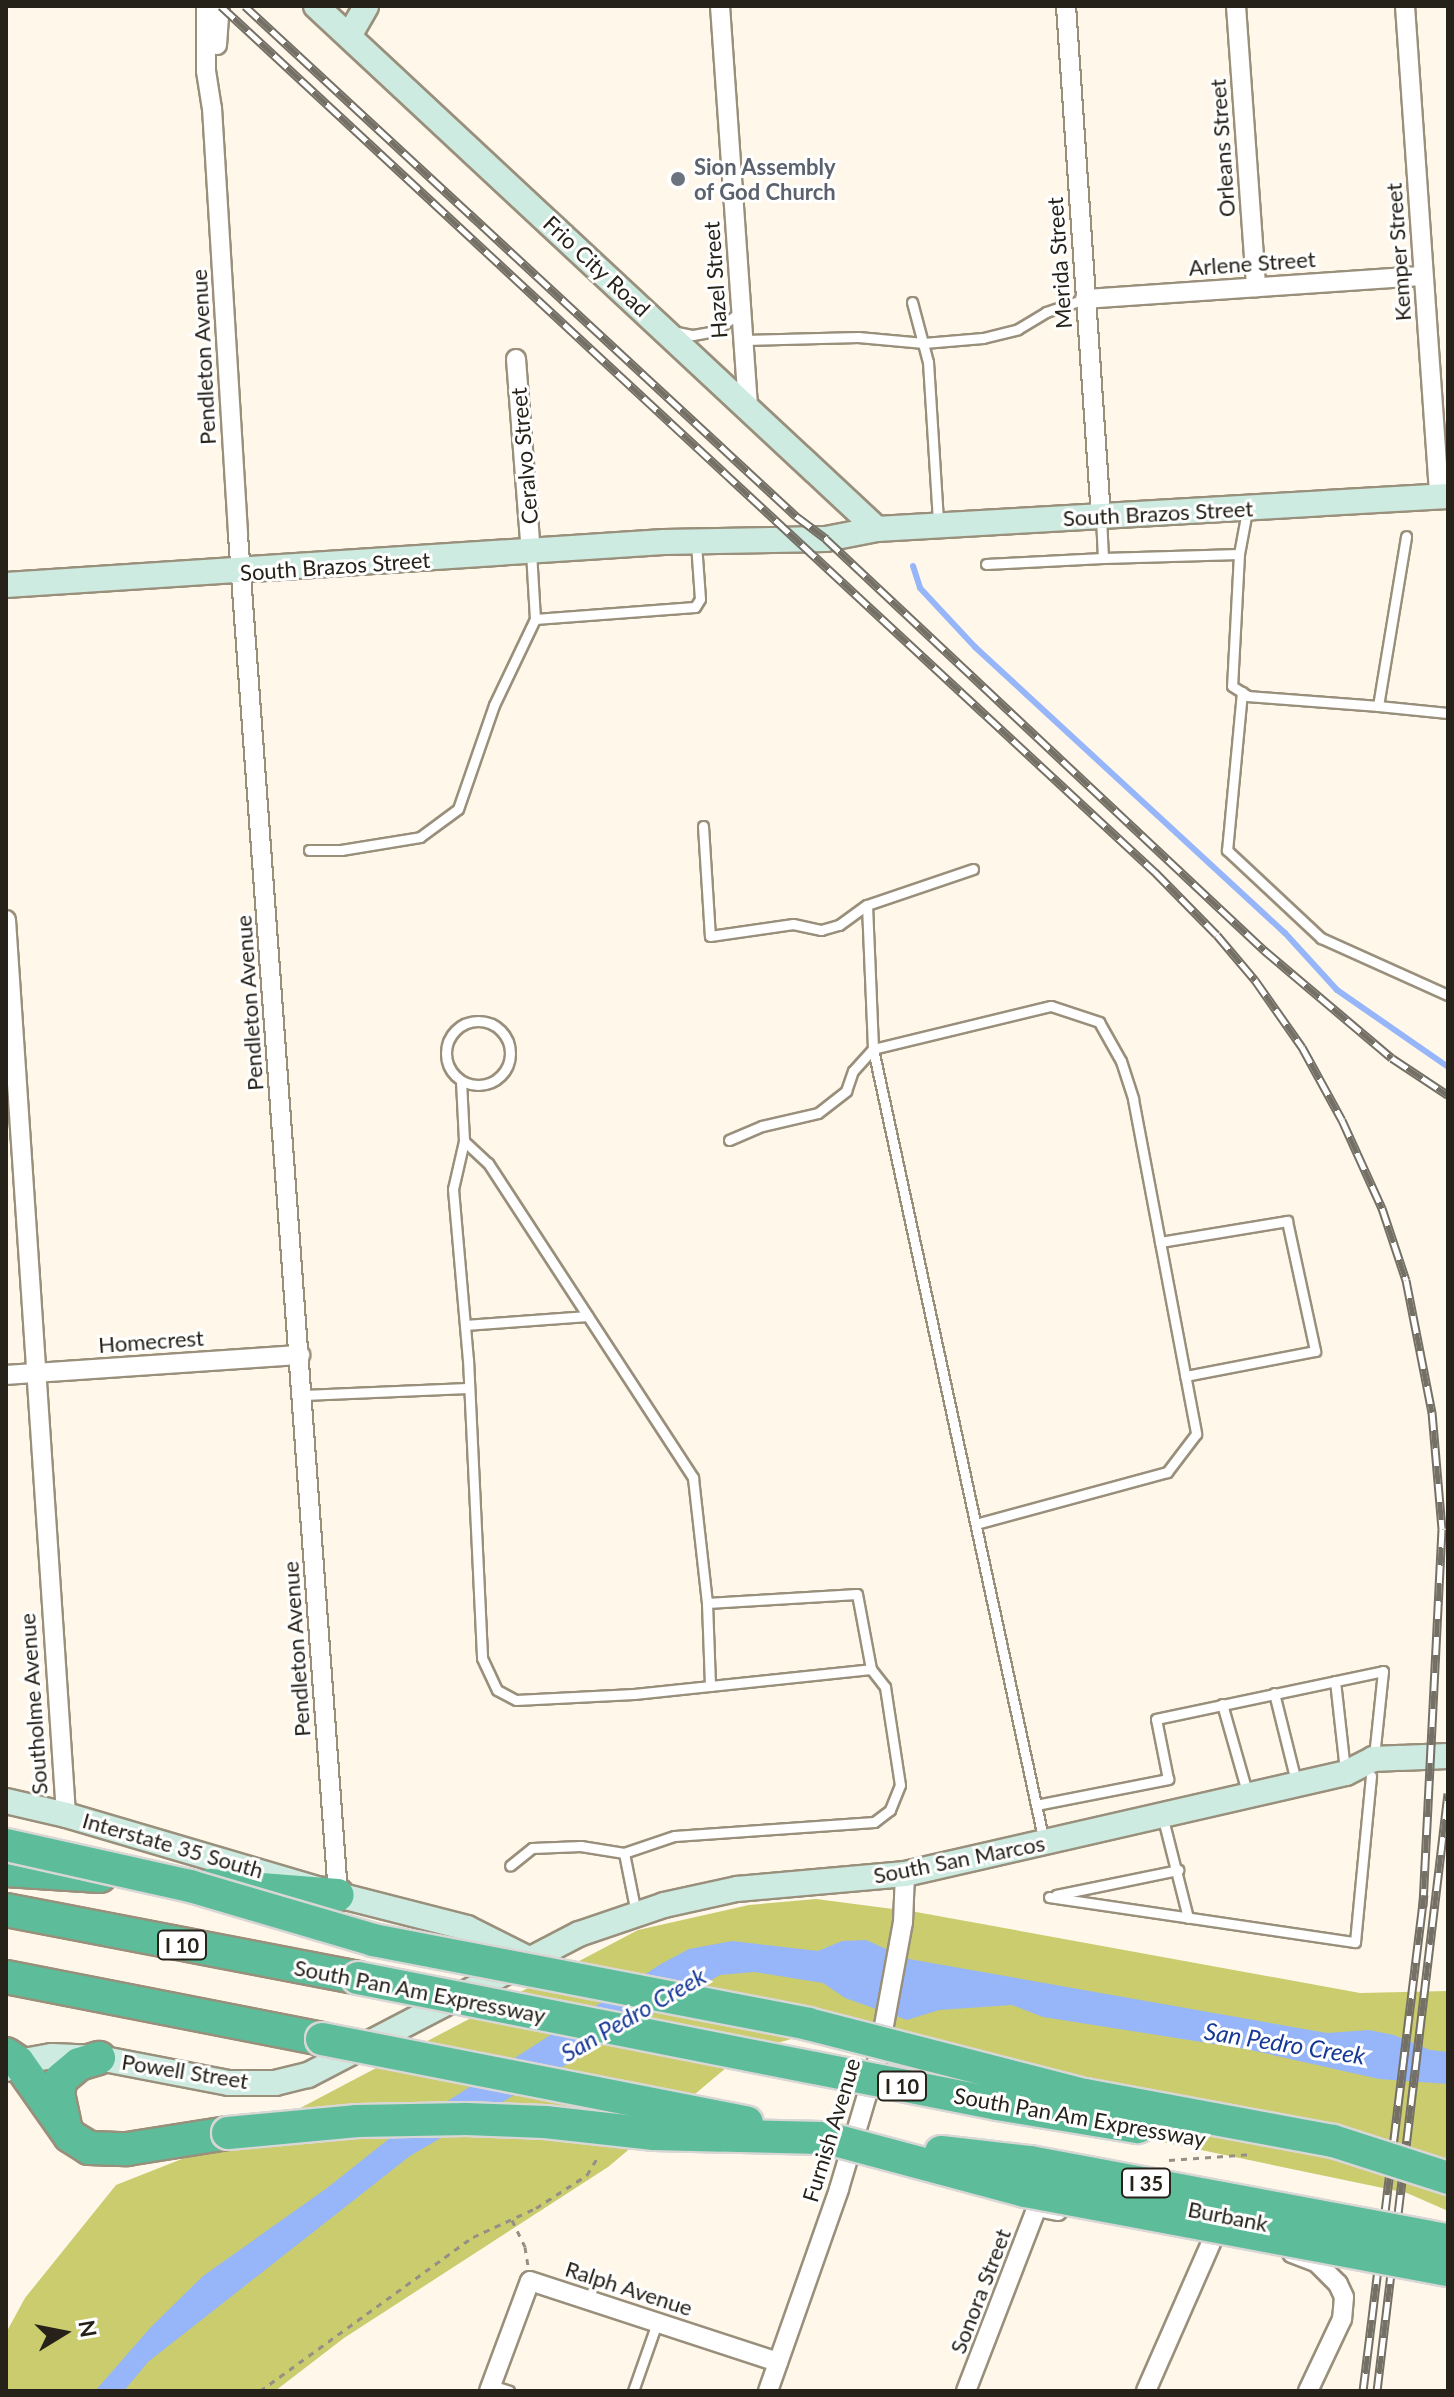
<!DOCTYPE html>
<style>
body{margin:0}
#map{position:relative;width:1454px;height:2397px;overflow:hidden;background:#fef7ea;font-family:Lato,sans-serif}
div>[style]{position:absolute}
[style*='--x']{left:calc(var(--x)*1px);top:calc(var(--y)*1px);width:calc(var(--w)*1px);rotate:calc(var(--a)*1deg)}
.green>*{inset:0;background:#cacc6e}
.water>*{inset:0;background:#96b6f9}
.stream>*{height:6px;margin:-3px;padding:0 3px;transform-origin:3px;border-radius:3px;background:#96b6f9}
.path>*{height:3px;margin-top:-1.5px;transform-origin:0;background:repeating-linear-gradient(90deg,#958f85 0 6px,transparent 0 12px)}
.roads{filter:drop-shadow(2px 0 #998f7b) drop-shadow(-2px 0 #998f7b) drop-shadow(0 2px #998f7b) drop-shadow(0 -2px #998f7b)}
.lane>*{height:9px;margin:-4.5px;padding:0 4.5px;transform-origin:4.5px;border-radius:4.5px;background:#fff}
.lane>.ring{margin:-4.5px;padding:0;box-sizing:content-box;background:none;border:9px solid #fff;border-radius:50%}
.street>*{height:18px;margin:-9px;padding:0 9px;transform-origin:9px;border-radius:9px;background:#fff}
.secondary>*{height:24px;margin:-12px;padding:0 12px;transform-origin:12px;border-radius:12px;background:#ceebe1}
.highway>*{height:32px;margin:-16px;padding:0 16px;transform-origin:16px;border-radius:16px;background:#5dbd9a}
.rail>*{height:9px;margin-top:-4.5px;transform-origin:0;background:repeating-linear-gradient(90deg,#fff 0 18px,#757066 0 36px);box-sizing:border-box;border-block:2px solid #757066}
.bridges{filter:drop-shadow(2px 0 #d8d7d6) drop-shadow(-2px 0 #d8d7d6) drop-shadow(0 2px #d8d7d6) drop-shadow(0 -2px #d8d7d6)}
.highway-bridge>*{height:32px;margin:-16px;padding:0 16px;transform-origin:16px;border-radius:16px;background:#5dbd9a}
.dots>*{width:22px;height:22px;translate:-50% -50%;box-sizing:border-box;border:4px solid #fff;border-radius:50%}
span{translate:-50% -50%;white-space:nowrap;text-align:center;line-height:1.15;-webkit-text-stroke:6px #fff;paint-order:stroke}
.shield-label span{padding:2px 6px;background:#fff;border:2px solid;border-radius:6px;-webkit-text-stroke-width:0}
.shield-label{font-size:20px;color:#26221a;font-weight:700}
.street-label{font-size:22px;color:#26221a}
.worship-label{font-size:22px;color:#5b616d;font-weight:700}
.left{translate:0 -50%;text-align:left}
.water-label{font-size:24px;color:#173896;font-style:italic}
.frame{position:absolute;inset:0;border:8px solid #26221a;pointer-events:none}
.north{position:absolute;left:24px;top:2293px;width:80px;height:80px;-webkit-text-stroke:6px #fff;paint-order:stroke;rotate:80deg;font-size:22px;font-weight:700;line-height:32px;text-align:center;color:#26221a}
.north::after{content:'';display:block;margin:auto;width:28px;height:36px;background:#26221a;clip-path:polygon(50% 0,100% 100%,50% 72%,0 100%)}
</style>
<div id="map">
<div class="green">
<i style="clip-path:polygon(816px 1899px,916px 1912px,1360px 1993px,1448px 1991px,1448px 2211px,1407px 2193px,1105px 2130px,929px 2066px,795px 2038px,745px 2052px,608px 2167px,344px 2338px,275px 2391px,6px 2391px,6px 2333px,25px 2298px,116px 2185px,268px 2125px,638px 1930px,749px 1905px)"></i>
</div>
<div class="water">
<i style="clip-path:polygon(866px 1940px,909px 1959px,1327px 2033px,1369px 2030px,1394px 2035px,1430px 2050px,1448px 2052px,1448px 2084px,1379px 2079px,1246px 2049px,1043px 2017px,1012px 2005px,939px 2010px,907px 2020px,845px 1998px,823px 1983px,754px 1972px,720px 1975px,410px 2156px,148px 2362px,124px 2391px,95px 2391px,151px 2327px,203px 2276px,327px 2188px,390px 2138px,661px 1964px,689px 1949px,732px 1941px,818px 1951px,842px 1941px)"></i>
</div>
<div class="stream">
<i style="--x:913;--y:566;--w:23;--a:72"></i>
<i style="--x:920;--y:588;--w:81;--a:47"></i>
<i style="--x:975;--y:647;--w:422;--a:42.7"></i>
<i style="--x:1285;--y:933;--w:77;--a:47.6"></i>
<i style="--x:1337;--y:990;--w:135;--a:34.7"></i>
</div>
<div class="path">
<i style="--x:1169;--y:2160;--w:84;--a:-4.1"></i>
<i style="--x:512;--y:2220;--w:30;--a:64"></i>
<i style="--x:525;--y:2247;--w:18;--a:81"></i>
<i style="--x:260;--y:2391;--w:263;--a:-35.9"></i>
<i style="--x:473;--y:2237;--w:69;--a:-24.7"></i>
<i style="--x:536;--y:2208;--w:61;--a:-32.9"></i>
<i style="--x:587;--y:2175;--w:23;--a:-59"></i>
</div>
<div class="roads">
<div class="lane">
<i style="--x:912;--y:302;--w:62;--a:75.1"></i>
<i style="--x:928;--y:362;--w:161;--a:86.4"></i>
<i style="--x:677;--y:332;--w:16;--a:11"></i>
<i style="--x:693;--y:335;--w:22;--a:-10"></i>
<i style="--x:715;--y:331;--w:30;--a:-37"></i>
<i style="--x:744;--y:340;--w:114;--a:-1.5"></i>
<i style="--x:858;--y:337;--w:66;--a:5.2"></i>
<i style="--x:924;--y:343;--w:59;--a:-4.8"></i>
<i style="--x:983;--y:338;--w:36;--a:-14"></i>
<i style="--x:1018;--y:329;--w:33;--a:-31"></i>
<i style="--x:1046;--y:312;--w:41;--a:-18.4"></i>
<i style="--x:1239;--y:554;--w:44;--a:-79.5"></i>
<i style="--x:1103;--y:558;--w:136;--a:-1.7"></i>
<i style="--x:1239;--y:554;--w:132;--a:93"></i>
<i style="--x:1232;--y:686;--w:19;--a:32"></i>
<i style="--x:1248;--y:696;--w:130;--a:4.4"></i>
<i style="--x:1378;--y:706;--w:172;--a:-80.6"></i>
<i style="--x:986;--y:564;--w:117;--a:-2.9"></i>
<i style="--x:1103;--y:558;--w:41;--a:-92.8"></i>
<i style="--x:535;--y:619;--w:160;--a:-4.3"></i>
<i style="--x:695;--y:607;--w:9;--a:-58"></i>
<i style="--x:700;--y:599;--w:56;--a:-94.1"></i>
<i style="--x:1242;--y:692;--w:159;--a:95.4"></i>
<i style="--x:1227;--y:850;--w:129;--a:43.1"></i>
<i style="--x:1321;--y:938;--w:139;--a:24.2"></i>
<i style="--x:1378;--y:706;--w:70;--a:5.7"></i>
<i style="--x:703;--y:826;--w:110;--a:86.4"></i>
<i style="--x:710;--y:936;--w:84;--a:-8.2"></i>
<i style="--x:793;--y:924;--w:29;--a:12"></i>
<i style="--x:821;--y:930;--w:19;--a:-16"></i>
<i style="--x:839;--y:925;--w:34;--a:-36"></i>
<i style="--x:309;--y:850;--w:32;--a:0"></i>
<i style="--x:341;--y:850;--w:80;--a:-9.3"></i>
<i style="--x:420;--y:837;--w:47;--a:-36.4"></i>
<i style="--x:458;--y:809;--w:110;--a:-70.9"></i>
<i style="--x:494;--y:705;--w:95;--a:-64.5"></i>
<i style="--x:535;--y:619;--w:67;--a:-93.4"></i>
<i style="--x:973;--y:869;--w:112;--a:161.2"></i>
<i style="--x:867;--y:905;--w:144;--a:87.6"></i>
<i style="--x:873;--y:1049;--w:811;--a:77.83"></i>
<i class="ring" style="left:446px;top:1021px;width:55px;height:55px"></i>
<i style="--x:461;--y:1081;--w:60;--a:87.1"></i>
<i style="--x:464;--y:1141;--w:33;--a:43"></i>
<i style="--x:488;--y:1163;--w:376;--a:56.9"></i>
<i style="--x:693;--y:1478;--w:126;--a:83.6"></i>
<i style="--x:707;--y:1603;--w:150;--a:-3.4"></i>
<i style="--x:857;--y:1594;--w:76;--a:79.4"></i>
<i style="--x:871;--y:1669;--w:23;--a:52"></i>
<i style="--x:885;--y:1687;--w:99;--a:81.3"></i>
<i style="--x:900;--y:1785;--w:27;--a:112"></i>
<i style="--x:890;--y:1810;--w:20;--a:143"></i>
<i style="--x:874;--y:1822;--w:200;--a:176"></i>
<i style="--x:674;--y:1836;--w:53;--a:161.2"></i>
<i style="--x:624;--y:1853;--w:44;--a:-170.8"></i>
<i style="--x:581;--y:1846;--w:49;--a:177.7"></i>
<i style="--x:532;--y:1848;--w:28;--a:141"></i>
<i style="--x:729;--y:1140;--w:36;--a:-23"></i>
<i style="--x:762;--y:1126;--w:57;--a:-13.1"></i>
<i style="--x:818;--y:1113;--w:36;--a:-38"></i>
<i style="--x:846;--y:1091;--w:21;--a:-71"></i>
<i style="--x:853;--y:1071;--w:30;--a:-48"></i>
<i style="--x:873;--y:1049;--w:183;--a:-13.6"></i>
<i style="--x:1051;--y:1006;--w:51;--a:18.4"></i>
<i style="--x:1099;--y:1022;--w:45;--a:60.6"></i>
<i style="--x:1121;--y:1061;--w:40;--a:72"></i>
<i style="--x:1133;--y:1099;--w:341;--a:79.3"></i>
<i style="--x:1196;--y:1434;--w:48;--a:127.3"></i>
<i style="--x:1167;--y:1472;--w:198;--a:164.8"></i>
<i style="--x:464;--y:1141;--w:49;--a:102.9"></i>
<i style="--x:453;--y:1189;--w:171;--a:85"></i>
<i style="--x:468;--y:1359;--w:299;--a:87.3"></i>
<i style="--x:482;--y:1658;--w:35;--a:65"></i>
<i style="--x:497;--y:1690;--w:21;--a:28"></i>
<i style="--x:516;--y:1700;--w:118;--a:-2.9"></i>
<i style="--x:634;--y:1694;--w:238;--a:-6"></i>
<i style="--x:1160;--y:1242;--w:129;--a:-9.4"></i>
<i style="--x:1287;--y:1221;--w:133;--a:77.8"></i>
<i style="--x:1315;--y:1351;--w:132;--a:169.1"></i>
<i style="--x:465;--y:1325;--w:123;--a:-4.2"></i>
<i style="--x:302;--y:1395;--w:167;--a:-2.4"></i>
<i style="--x:707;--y:1603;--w:83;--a:87.9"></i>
<i style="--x:1335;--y:1681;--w:90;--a:83.6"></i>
<i style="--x:1274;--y:1693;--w:91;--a:76"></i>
<i style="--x:1222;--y:1704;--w:91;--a:74.1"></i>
<i style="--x:1036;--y:1805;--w:135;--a:-11.1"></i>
<i style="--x:1168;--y:1779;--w:61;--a:-101.3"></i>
<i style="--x:1156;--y:1719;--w:232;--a:-11.9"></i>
<i style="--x:1383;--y:1671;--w:85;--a:96"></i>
<i style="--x:1162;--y:1815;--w:106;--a:75.8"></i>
<i style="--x:624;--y:1853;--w:61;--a:78.7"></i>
<i style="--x:1056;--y:1895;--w:125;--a:-11.6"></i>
<i style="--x:1049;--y:1897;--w:309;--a:8.4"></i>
<i style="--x:1355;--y:1942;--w:167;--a:-84.5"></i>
<i style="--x:491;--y:2385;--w:19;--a:18"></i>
<i style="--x:633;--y:2391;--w:72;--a:-70.6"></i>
</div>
<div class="street">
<i style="--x:206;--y:6;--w:65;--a:90"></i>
<i style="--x:206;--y:71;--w:37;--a:81"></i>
<i style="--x:212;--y:108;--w:428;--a:86.5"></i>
<i style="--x:238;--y:535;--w:1364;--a:85.79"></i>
<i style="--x:720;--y:6;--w:401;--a:86"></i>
<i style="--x:1066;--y:6;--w:512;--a:86.08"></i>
<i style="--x:1236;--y:6;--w:282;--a:85.9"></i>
<i style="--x:1405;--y:6;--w:491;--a:86"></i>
<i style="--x:217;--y:45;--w:39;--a:-86"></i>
<i style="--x:1085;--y:299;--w:339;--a:-3.9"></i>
<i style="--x:516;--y:359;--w:194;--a:85.6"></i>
<i style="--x:6;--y:920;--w:897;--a:86.16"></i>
<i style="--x:6;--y:1375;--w:295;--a:-3.9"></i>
<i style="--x:1292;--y:2253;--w:26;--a:21"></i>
<i style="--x:1316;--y:2262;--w:31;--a:45"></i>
<i style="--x:1338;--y:2284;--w:14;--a:65"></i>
<i style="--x:1344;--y:2297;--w:22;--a:95"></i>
<i style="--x:1342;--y:2319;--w:80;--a:115.3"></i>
<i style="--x:489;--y:2391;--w:117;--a:-69.6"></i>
<i style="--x:530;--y:2281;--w:261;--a:18.1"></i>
<i style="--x:768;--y:2391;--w:214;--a:-70.6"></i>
<i style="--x:839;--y:2189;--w:137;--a:-73.4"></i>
<i style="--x:878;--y:2058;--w:138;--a:-79.6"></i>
<i style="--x:903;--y:1922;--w:48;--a:-87.6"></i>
<i style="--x:966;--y:2391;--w:197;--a:-68.9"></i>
<i style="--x:1037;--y:2207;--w:21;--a:11"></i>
<i style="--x:1146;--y:2391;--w:169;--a:-66.3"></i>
</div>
<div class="secondary">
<i style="--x:316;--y:6;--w:767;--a:42.99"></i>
<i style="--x:349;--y:36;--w:34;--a:-60"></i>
<i style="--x:6;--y:585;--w:659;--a:-3.74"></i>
<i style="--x:664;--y:542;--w:162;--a:-1.1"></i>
<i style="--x:826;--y:539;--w:52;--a:-11.1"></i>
<i style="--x:877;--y:529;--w:572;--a:-3.31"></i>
<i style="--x:6;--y:1801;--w:62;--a:13.1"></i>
<i style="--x:66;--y:1815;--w:284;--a:16.4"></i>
<i style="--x:338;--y:1895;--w:133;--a:14.3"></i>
<i style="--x:467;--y:1928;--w:69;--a:26.6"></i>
<i style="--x:6;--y:2069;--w:14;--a:-30"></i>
<i style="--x:18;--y:2062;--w:35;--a:-10"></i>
<i style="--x:52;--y:2056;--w:47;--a:2.4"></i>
<i style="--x:99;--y:2058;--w:132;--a:10.9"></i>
<i style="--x:229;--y:2083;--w:46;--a:0"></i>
<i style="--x:275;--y:2083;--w:34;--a:-14"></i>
<i style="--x:308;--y:2075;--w:305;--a:-27.5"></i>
<i style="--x:579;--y:1934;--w:90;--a:-18.8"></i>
<i style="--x:664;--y:1905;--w:75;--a:-12.4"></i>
<i style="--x:737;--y:1889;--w:169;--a:-5.1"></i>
<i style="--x:905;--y:1874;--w:452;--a:-12.9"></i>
<i style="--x:1346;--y:1773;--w:30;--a:-27"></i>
<i style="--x:1373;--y:1759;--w:75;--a:-2.3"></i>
</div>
<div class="highway">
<i style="--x:6;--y:1870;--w:94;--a:3.7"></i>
<i style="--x:210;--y:1885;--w:128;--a:4.5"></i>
<i style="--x:6;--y:1910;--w:359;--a:10.9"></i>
<i style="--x:6;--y:1977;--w:322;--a:11.1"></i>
<i style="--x:6;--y:2054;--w:14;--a:34"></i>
<i style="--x:18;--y:2062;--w:90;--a:54.9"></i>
<i style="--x:70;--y:2136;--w:22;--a:32"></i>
<i style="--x:89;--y:2148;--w:38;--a:2"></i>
<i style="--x:127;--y:2149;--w:102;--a:-9"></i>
<i style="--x:65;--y:2126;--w:34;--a:-102"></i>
<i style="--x:58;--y:2093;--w:14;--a:-78"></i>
<i style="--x:61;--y:2079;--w:23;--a:-40"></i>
<i style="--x:79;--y:2064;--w:21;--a:-17"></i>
</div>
</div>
<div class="rail">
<i style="--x:221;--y:6;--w:1274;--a:42.84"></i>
<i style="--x:1155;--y:872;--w:88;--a:45.5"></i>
<i style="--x:1217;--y:935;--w:59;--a:49.8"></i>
<i style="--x:1255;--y:980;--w:82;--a:55"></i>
<i style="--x:1302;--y:1047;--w:83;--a:61.3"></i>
<i style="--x:1342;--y:1120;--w:97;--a:65.6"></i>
<i style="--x:1382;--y:1208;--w:76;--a:71.6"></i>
<i style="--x:1406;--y:1280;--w:135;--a:78.9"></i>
<i style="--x:1432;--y:1412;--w:117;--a:85.1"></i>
<i style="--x:1442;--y:1529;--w:378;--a:92.9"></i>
<i style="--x:245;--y:6;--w:751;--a:42.79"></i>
<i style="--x:796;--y:516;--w:38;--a:37"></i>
<i style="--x:826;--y:539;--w:601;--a:43.18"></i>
<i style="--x:1264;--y:950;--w:167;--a:40.2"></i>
<i style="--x:1392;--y:1058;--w:67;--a:33.5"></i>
<i style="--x:1363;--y:2391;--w:500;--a:-83"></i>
<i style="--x:1377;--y:2391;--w:602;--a:-83.23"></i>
</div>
<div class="bridges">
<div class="highway-bridge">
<i style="--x:6;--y:1845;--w:189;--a:12.6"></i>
<i style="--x:190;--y:1886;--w:191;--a:16.4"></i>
<i style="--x:373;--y:1940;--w:443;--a:10.9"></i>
<i style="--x:808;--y:2024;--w:286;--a:14.4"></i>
<i style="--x:1085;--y:2095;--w:252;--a:10.5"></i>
<i style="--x:1333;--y:2141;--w:121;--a:17.8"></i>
<i style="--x:358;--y:1978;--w:651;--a:11.15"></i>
<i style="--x:997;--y:2104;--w:143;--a:9.3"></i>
<i style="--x:322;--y:2039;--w:433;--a:11.1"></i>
<i style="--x:228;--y:2133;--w:130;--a:-5.3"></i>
<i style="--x:357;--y:2121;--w:109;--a:-1.1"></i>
<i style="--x:466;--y:2119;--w:79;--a:2.2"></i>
<i style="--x:545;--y:2122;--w:110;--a:6.3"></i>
<i style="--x:654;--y:2134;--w:167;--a:1.4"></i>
<i style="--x:842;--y:2142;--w:189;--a:15"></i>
<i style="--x:1025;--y:2191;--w:430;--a:10.6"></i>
<i style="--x:941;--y:2152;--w:90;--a:6.4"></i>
<i style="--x:1030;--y:2162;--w:425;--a:10.6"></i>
</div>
</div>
<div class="dots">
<i style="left:678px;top:179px;background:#6b7280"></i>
</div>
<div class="shield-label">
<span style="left:182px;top:1945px">I 10</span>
<span style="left:902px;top:2086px">I 10</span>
<span style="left:1146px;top:2183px">I 35</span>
</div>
<div class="street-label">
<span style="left:1222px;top:148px;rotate:-94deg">Orleans Street</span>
<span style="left:1398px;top:252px;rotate:-94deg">Kemper Street</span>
<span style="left:1059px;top:263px;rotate:-94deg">Merida Street</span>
<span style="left:1252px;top:263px;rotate:-4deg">Arlene Street</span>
<span style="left:597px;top:266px;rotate:43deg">Frio City Road</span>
<span style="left:715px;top:280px;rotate:-94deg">Hazel Street</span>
<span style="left:203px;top:357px;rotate:-93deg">Pendleton Avenue</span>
<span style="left:524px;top:456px;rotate:-95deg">Ceralvo Street</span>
<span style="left:1158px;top:513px;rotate:-3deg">South Brazos Street</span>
<span style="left:335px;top:566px;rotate:-4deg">South Brazos Street</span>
<span style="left:249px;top:1003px;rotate:-94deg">Pendleton Avenue</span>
<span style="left:151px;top:1341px;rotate:-4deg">Homecrest</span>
<span style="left:296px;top:1649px;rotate:-94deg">Pendleton Avenue</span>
<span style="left:33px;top:1704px;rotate:-94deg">Southolme Avenue</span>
<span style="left:173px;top:1845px;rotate:16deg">Interstate 35 South</span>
<span style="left:959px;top:1859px;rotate:-11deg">South San Marcos</span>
<span style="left:420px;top:1991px;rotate:11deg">South Pan Am Expressway</span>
<span style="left:185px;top:2071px;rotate:9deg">Powell Street</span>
<span style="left:1080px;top:2117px;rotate:10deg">South Pan Am Expressway</span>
<span style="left:831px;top:2130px;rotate:-73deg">Furnish Avenue</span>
<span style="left:1228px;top:2216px;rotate:11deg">Burbank</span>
<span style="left:629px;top:2288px;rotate:18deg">Ralph Avenue</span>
<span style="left:980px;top:2291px;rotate:-69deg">Sonora Street</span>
</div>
<div class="worship-label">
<span class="left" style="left:694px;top:179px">Sion Assembly<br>of God Church</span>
</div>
<div class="water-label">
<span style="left:633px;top:2014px;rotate:-30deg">San Pedro Creek</span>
<span style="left:1285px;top:2043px;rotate:9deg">San Pedro Creek</span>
</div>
<div class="frame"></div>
<div class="north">N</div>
</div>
